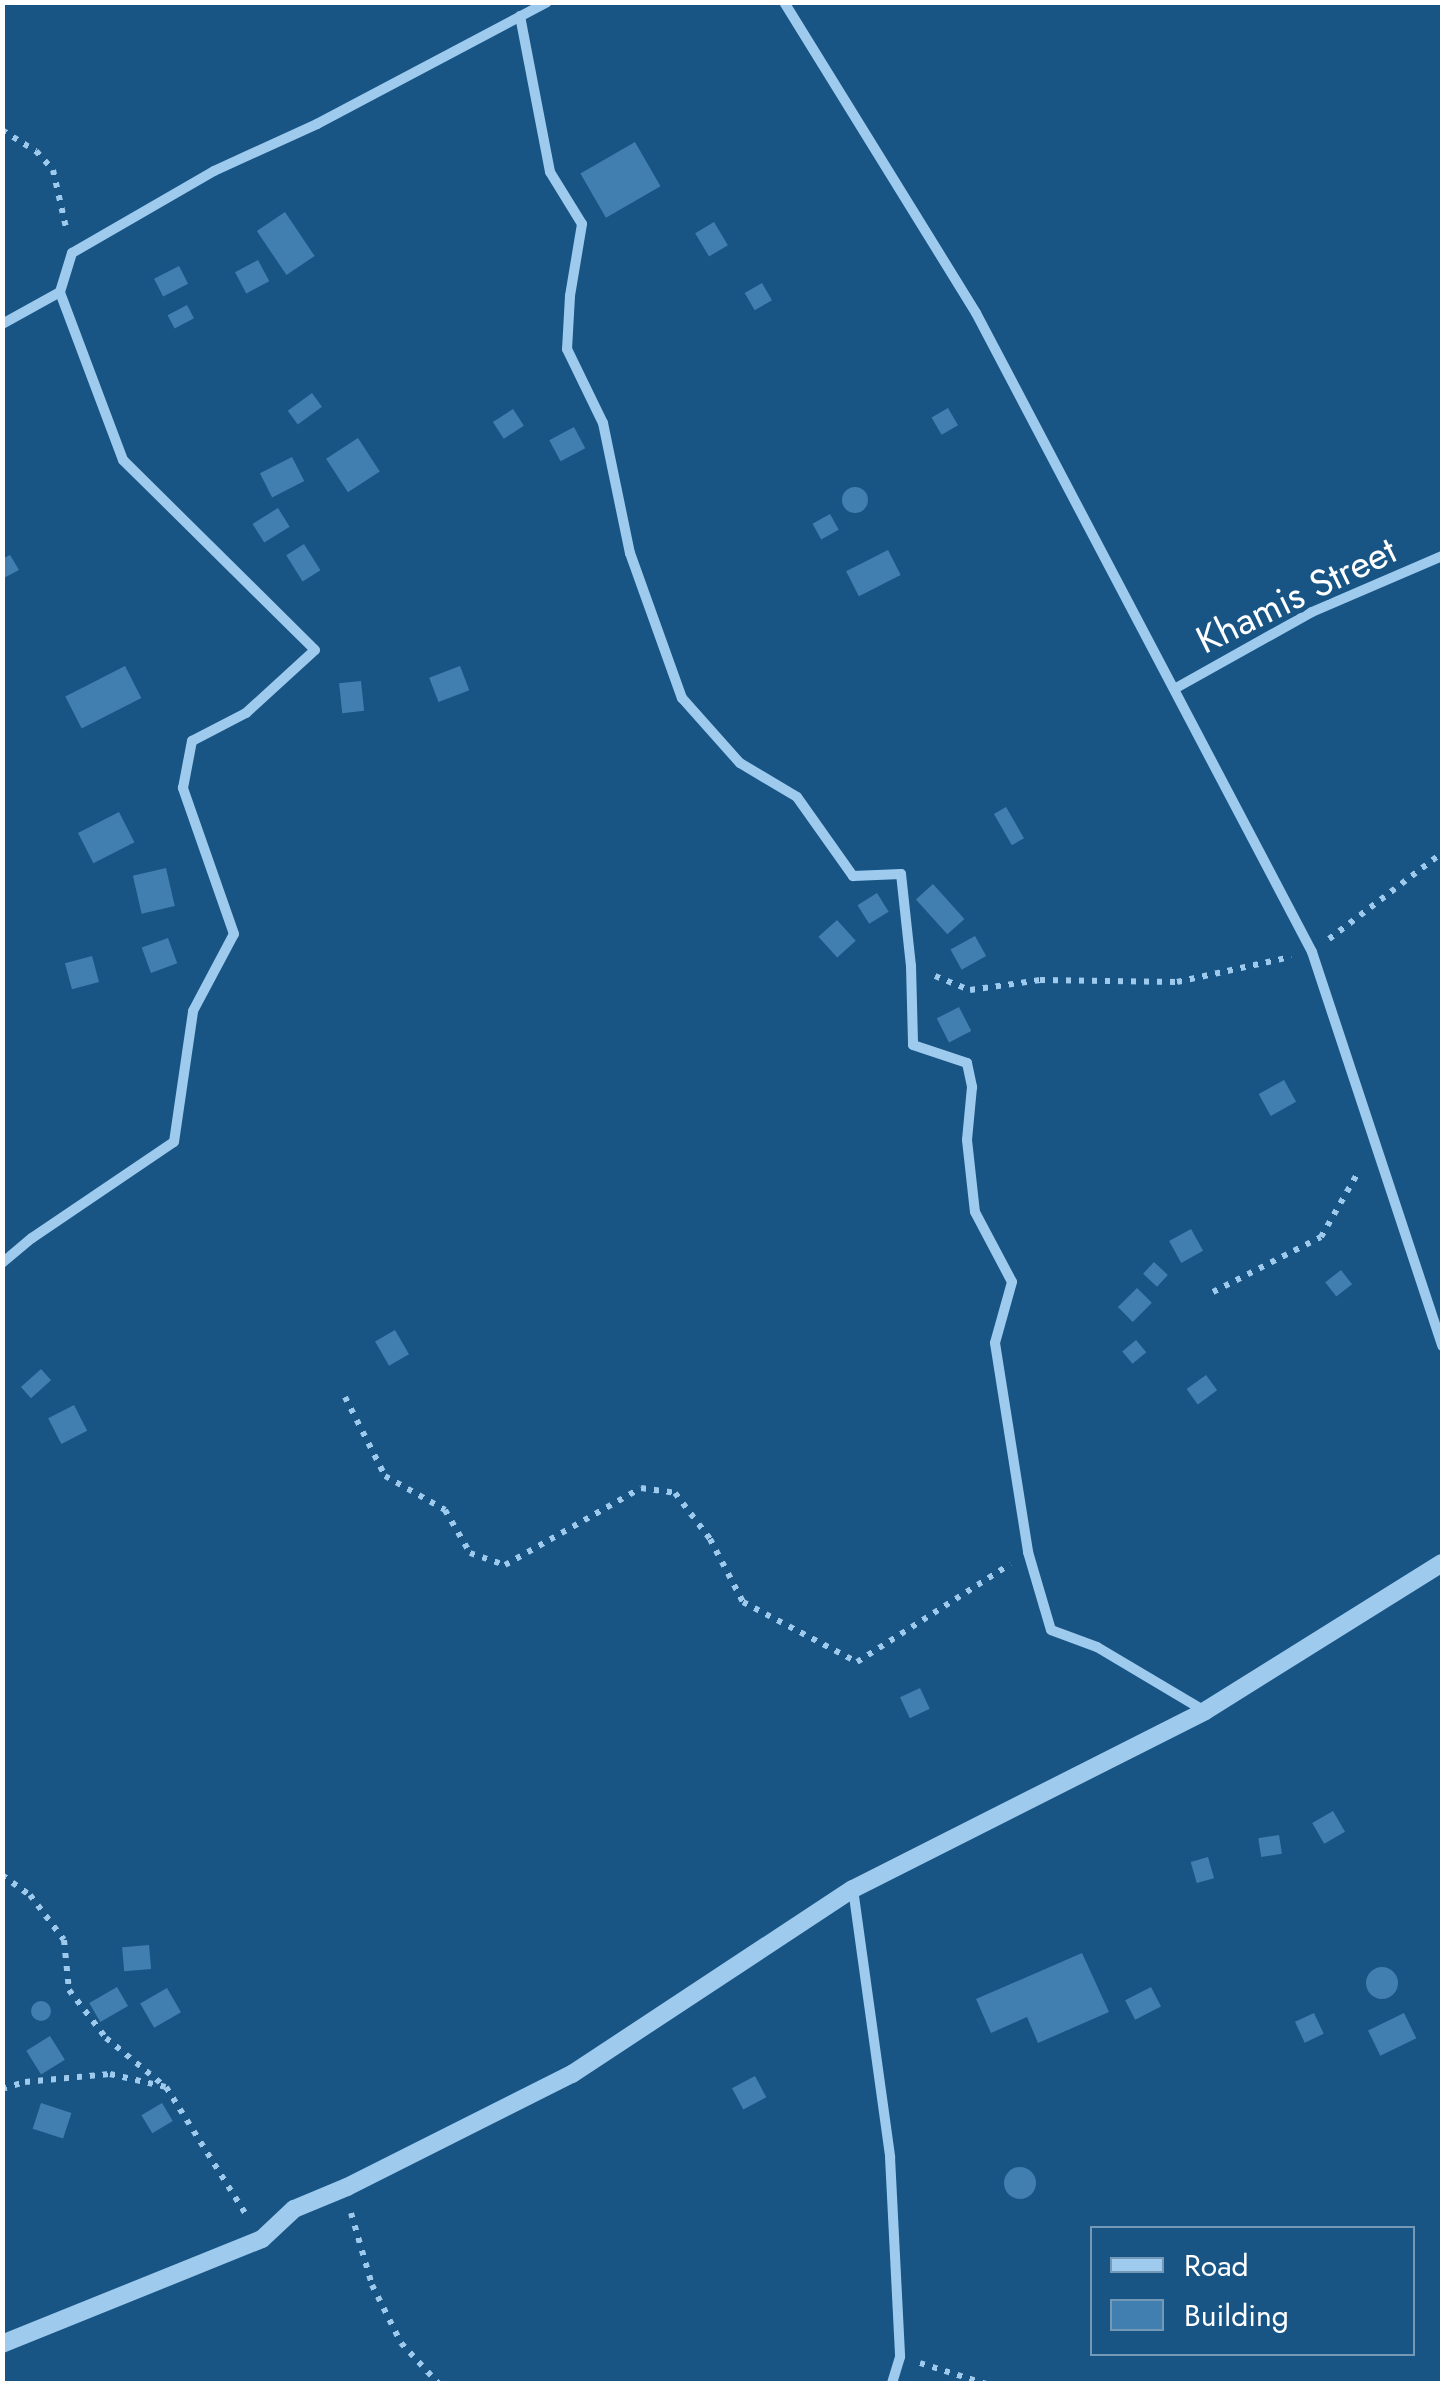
<!DOCTYPE html>
<style>
body{margin:0}
#map{position:relative;width:1445px;height:2386px;overflow:hidden;background:#185585;font-family:Jost,sans-serif}
div>[style]{position:absolute}
[style*='--x']{left:calc(var(--x)*1px);top:calc(var(--y)*1px);width:calc(var(--w)*1px);rotate:calc(var(--a)*1deg)}
.building>*{inset:0;background:#407faf;transform-origin:0 0}
.round{border-radius:50%}
.path>*{height:6px;margin-top:-3px;transform-origin:0;background:repeating-linear-gradient(90deg,#9ecbed 0 5px,transparent 0 13px)}
.minor>*{height:10px;margin:-5px;padding:0 5px;transform-origin:5px;border-radius:5px;background:#9ecbed}
.tertiary>*{height:18px;margin:-9px;padding:0 9px;transform-origin:9px;border-radius:9px;background:#9ecbed}
span{translate:-50% -50%;white-space:nowrap;text-align:center;line-height:1.15;-webkit-text-stroke:10px #185585;paint-order:stroke}
.street-label{font-size:38px;color:#fff}
.frame{position:absolute;inset:0;border:5px solid #fff;pointer-events:none}
.legend{position:absolute;left:1090px;top:2226px;width:325px;height:130px;box-sizing:border-box;background:#185585;border:2px solid #7499b6;margin:0;padding:12px 18px;list-style:none;font-size:30px;color:#fff}
.legend li{display:flex;align-items:center;gap:20px;height:50px}
.legend b{width:50px;border:2px solid #7499b6}
</style>
<div id="map">
<div class="building">
<i style="left:635px;top:142px;width:51px;height:63px;rotate:60deg"></i>
<i style="left:285px;top:212px;width:53px;height:34px;rotate:56deg"></i>
<i style="left:714px;top:222px;width:27px;height:22px;rotate:59deg"></i>
<i style="left:258px;top:260px;width:24px;height:26px;rotate:62deg"></i>
<i style="left:179px;top:266px;width:20px;height:28px;rotate:63deg"></i>
<i style="left:762px;top:283px;width:20px;height:20px;rotate:60deg"></i>
<i style="left:187px;top:305px;width:15px;height:22px;rotate:62deg"></i>
<i style="left:312px;top:393px;width:17px;height:30px;rotate:54deg"></i>
<i style="left:948px;top:408px;width:20px;height:19px;rotate:60deg"></i>
<i style="left:513px;top:409px;width:20px;height:24px;rotate:57deg"></i>
<i style="left:574px;top:427px;width:24px;height:28px;rotate:62deg"></i>
<i style="left:358px;top:438px;width:40px;height:38px;rotate:57deg"></i>
<i style="left:292px;top:457px;width:27px;height:36px;rotate:63deg"></i>
<i class="round" style="left:842px;top:487px;width:26px;height:26px"></i>
<i style="left:278px;top:508px;width:22px;height:30px;rotate:58deg"></i>
<i style="left:830px;top:514px;width:18px;height:20px;rotate:61deg"></i>
<i style="left:304px;top:544px;width:31px;height:21px;rotate:58deg"></i>
<i style="left:888px;top:550px;width:28px;height:47px;rotate:63deg"></i>
<i style="clip-path:polygon(10px 555px,19px 570px,2px 579px,2px 559px)"></i>
<i style="left:125px;top:666px;width:36px;height:67px;rotate:63deg"></i>
<i style="left:460px;top:666px;width:26px;height:33px;rotate:69deg"></i>
<i style="left:361px;top:681px;width:30px;height:22px;rotate:84deg"></i>
<i style="left:1006px;top:807px;width:36px;height:14px;rotate:60deg"></i>
<i style="left:119px;top:812px;width:34px;height:46px;rotate:63deg"></i>
<i style="left:166px;top:868px;width:39px;height:34px;rotate:77deg"></i>
<i style="left:933px;top:884px;width:47px;height:23px;rotate:48deg"></i>
<i style="left:877px;top:893px;width:22px;height:23px;rotate:58deg"></i>
<i style="left:837px;top:920px;width:28px;height:25px;rotate:48deg"></i>
<i style="left:975px;top:936px;width:23px;height:28px;rotate:61deg"></i>
<i style="left:168px;top:938px;width:27px;height:28px;rotate:70deg"></i>
<i style="left:92px;top:956px;width:27px;height:28px;rotate:75deg"></i>
<i style="left:959px;top:1007px;width:27px;height:25px;rotate:63deg"></i>
<i style="left:1284px;top:1080px;width:25px;height:29px;rotate:61deg"></i>
<i style="left:1191px;top:1229px;width:25px;height:25px;rotate:61deg"></i>
<i style="left:1154px;top:1262px;width:19px;height:16px;rotate:43deg"></i>
<i style="left:1341px;top:1270px;width:18px;height:20px;rotate:52deg"></i>
<i style="left:1137px;top:1288px;width:21px;height:27px;rotate:45deg"></i>
<i style="left:395px;top:1330px;width:28px;height:23px;rotate:60deg"></i>
<i style="left:1136px;top:1340px;width:16px;height:18px;rotate:50deg"></i>
<i style="left:41px;top:1369px;width:15px;height:27px;rotate:48deg"></i>
<i style="left:1206px;top:1375px;width:19px;height:24px;rotate:54deg"></i>
<i style="left:74px;top:1405px;width:29px;height:29px;rotate:63deg"></i>
<i style="left:920px;top:1688px;width:23px;height:22px;rotate:65deg"></i>
<i style="left:1333px;top:1811px;width:24px;height:24px;rotate:60deg"></i>
<i style="left:1279px;top:1835px;width:19px;height:21px;rotate:81deg"></i>
<i style="left:1208px;top:1857px;width:22px;height:18px;rotate:74deg"></i>
<i style="left:149px;top:1945px;width:24px;height:27px;rotate:85deg"></i>
<i style="clip-path:polygon(1082px 1953px,1109px 2012px,1038px 2043px,1027px 2017px,991px 2033px,976px 1999px)"></i>
<i class="round" style="left:1366px;top:1967px;width:32px;height:32px"></i>
<i style="left:117px;top:1987px;width:22px;height:32px;rotate:60deg"></i>
<i style="left:1151px;top:1987px;width:22px;height:29px;rotate:63deg"></i>
<i style="left:167px;top:1988px;width:28px;height:31px;rotate:60deg"></i>
<i class="round" style="left:31px;top:2001px;width:20px;height:20px"></i>
<i style="left:1314px;top:2013px;width:23px;height:21px;rotate:65deg"></i>
<i style="left:1404px;top:2013px;width:28px;height:40px;rotate:64deg"></i>
<i style="left:50px;top:2036px;width:28px;height:28px;rotate:58deg"></i>
<i style="left:755px;top:2076px;width:24px;height:26px;rotate:62deg"></i>
<i style="left:41px;top:2103px;width:32px;height:27px;rotate:18deg"></i>
<i style="left:162px;top:2103px;width:21px;height:24px;rotate:59deg"></i>
<i class="round" style="left:1004px;top:2167px;width:32px;height:32px"></i>
</div>
<div class="path">
<i style="--x:2;--y:130;--w:40;--a:32"></i>
<i style="--x:36;--y:151;--w:25;--a:48"></i>
<i style="--x:53;--y:170;--w:64;--a:77.3"></i>
<i style="--x:1329;--y:939;--w:142;--a:-37.3"></i>
<i style="--x:935;--y:976;--w:38;--a:22"></i>
<i style="--x:970;--y:990;--w:71;--a:-8.1"></i>
<i style="--x:1040;--y:980;--w:137;--a:0.8"></i>
<i style="--x:1177;--y:982;--w:117;--a:-12.4"></i>
<i style="--x:1213;--y:1292;--w:121;--a:-27"></i>
<i style="--x:1321;--y:1237;--w:76;--a:-60.1"></i>
<i style="--x:345;--y:1397;--w:89;--a:63.1"></i>
<i style="--x:385;--y:1476;--w:69;--a:29.5"></i>
<i style="--x:445;--y:1510;--w:50;--a:59.8"></i>
<i style="--x:470;--y:1553;--w:37;--a:19"></i>
<i style="--x:505;--y:1565;--w:156;--a:-29.5"></i>
<i style="--x:641;--y:1488;--w:34;--a:8"></i>
<i style="--x:675;--y:1493;--w:58;--a:52.7"></i>
<i style="--x:710;--y:1539;--w:71;--a:62.4"></i>
<i style="--x:743;--y:1602;--w:129;--a:27.8"></i>
<i style="--x:857;--y:1662;--w:182;--a:-32.6"></i>
<i style="--x:2;--y:1875;--w:34;--a:36"></i>
<i style="--x:30;--y:1895;--w:56;--a:52.9"></i>
<i style="--x:64;--y:1940;--w:50;--a:84.3"></i>
<i style="--x:69;--y:1990;--w:61;--a:52.4"></i>
<i style="--x:106;--y:2038;--w:72;--a:39.4"></i>
<i style="--x:2;--y:2089;--w:24;--a:-17"></i>
<i style="--x:25;--y:2082;--w:85;--a:-5.4"></i>
<i style="--x:110;--y:2074;--w:57;--a:13.1"></i>
<i style="--x:166;--y:2087;--w:152;--a:57.9"></i>
<i style="--x:351;--y:2213;--w:75;--a:73.7"></i>
<i style="--x:372;--y:2285;--w:65;--a:63.4"></i>
<i style="--x:401;--y:2343;--w:56;--a:47.2"></i>
<i style="--x:920;--y:2363;--w:69;--a:17.7"></i>
<i style="--x:1027;--y:2384;--w:34;--a:0"></i>
</div>
<div class="minor">
<i style="--x:784;--y:2;--w:365;--a:58.3"></i>
<i style="--x:976;--y:313;--w:722;--a:62.26"></i>
<i style="--x:1312;--y:952;--w:415;--a:71.7"></i>
<i style="--x:520;--y:16;--w:159;--a:79.1"></i>
<i style="--x:550;--y:172;--w:61;--a:58.4"></i>
<i style="--x:582;--y:224;--w:73;--a:99.5"></i>
<i style="--x:570;--y:296;--w:53;--a:93.2"></i>
<i style="--x:567;--y:349;--w:82;--a:64.1"></i>
<i style="--x:603;--y:423;--w:133;--a:78.3"></i>
<i style="--x:630;--y:553;--w:154;--a:70.3"></i>
<i style="--x:682;--y:698;--w:87;--a:48.3"></i>
<i style="--x:740;--y:763;--w:66;--a:30.8"></i>
<i style="--x:797;--y:797;--w:97;--a:54.7"></i>
<i style="--x:853;--y:876;--w:48;--a:-2.4"></i>
<i style="--x:901;--y:874;--w:93;--a:83.8"></i>
<i style="--x:911;--y:966;--w:79;--a:88.5"></i>
<i style="--x:913;--y:1045;--w:57;--a:18.4"></i>
<i style="--x:967;--y:1063;--w:25;--a:78"></i>
<i style="--x:972;--y:1087;--w:53;--a:95.4"></i>
<i style="--x:967;--y:1140;--w:72;--a:83.7"></i>
<i style="--x:975;--y:1212;--w:79;--a:62.1"></i>
<i style="--x:1012;--y:1282;--w:63;--a:105.6"></i>
<i style="--x:995;--y:1343;--w:212;--a:81"></i>
<i style="--x:1028;--y:1552;--w:81;--a:73.6"></i>
<i style="--x:1051;--y:1630;--w:49;--a:20.3"></i>
<i style="--x:1097;--y:1647;--w:126;--a:30.7"></i>
<i style="--x:2;--y:324;--w:66;--a:-28.9"></i>
<i style="--x:60;--y:292;--w:41;--a:-72.9"></i>
<i style="--x:72;--y:253;--w:164;--a:-30"></i>
<i style="--x:214;--y:171;--w:113;--a:-24.5"></i>
<i style="--x:317;--y:124;--w:260;--a:-27.9"></i>
<i style="--x:1176;--y:688;--w:156;--a:-29.2"></i>
<i style="--x:1312;--y:612;--w:142;--a:-23.3"></i>
<i style="--x:2;--y:1263;--w:39;--a:-40"></i>
<i style="--x:32;--y:1238;--w:171;--a:-34.1"></i>
<i style="--x:174;--y:1142;--w:132;--a:-81.7"></i>
<i style="--x:193;--y:1011;--w:87;--a:-62"></i>
<i style="--x:234;--y:934;--w:155;--a:-109.3"></i>
<i style="--x:183;--y:788;--w:48;--a:-79.2"></i>
<i style="--x:192;--y:741;--w:61;--a:-27.4"></i>
<i style="--x:246;--y:713;--w:93;--a:-42.4"></i>
<i style="--x:315;--y:650;--w:270;--a:-135.3"></i>
<i style="--x:123;--y:460;--w:179;--a:-110.6"></i>
<i style="--x:853;--y:1889;--w:271;--a:82.1"></i>
<i style="--x:890;--y:2157;--w:200;--a:87.1"></i>
<i style="--x:900;--y:2357;--w:28;--a:107"></i>
</div>
<div class="tertiary">
<i style="--x:2;--y:2344;--w:280;--a:-22"></i>
<i style="--x:262;--y:2239;--w:44;--a:-43.2"></i>
<i style="--x:294;--y:2209;--w:57;--a:-22.5"></i>
<i style="--x:347;--y:2187;--w:252;--a:-26.7"></i>
<i style="--x:572;--y:2074;--w:336;--a:-33.4"></i>
<i style="--x:853;--y:1889;--w:394;--a:-26.8"></i>
<i style="--x:1205;--y:1711;--w:279;--a:-32"></i>
</div>
<div class="street-label">
<span style="left:1296px;top:595px;rotate:-26deg">Khamis Street</span>
</div>
<div class="frame"></div>
<ul class="legend">
<li><b style="height:12px;background:#9ecbed"></b>Road</li>
<li><b style="height:28px;background:#407faf"></b>Building</li>
</ul>
</div>
